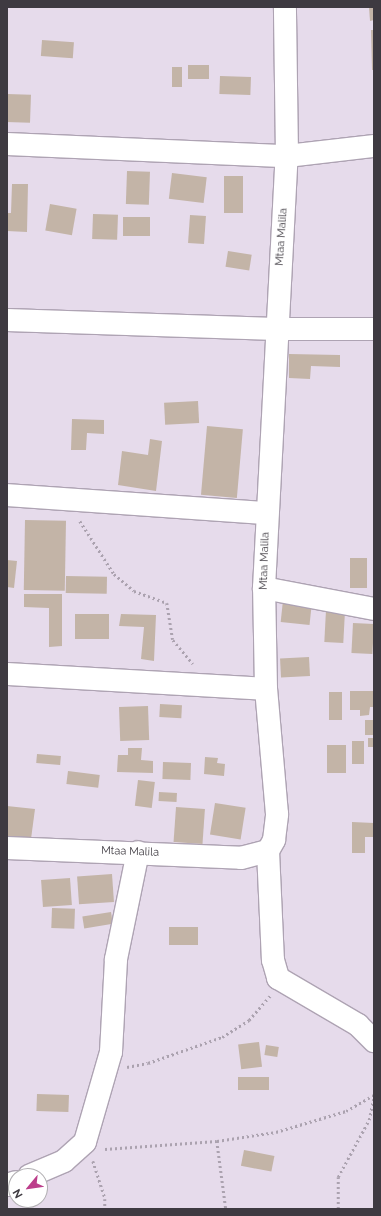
<!DOCTYPE html>
<style>
body{margin:0}
#map{position:relative;width:381px;height:1216px;overflow:hidden;background:#e6dbeb;font-family:Raleway,sans-serif}
div>[style]{position:absolute}
[style*='--x']{left:calc(var(--x)*1px);top:calc(var(--y)*1px);width:calc(var(--w)*1px);rotate:calc(var(--a)*1deg)}
.building>*{inset:0;background:#c3b4a7;transform-origin:0 0}
.path>*{height:2.5px;margin-top:-1.25px;transform-origin:0;background:repeating-linear-gradient(90deg,#aba2af 0 2px,transparent 0 5px)}
.roads{filter:drop-shadow(1px 0 #aea3b3) drop-shadow(-1px 0 #aea3b3) drop-shadow(0 1px #aea3b3) drop-shadow(0 -1px #aea3b3)}
.minor>*{height:22px;margin:-11px;padding:0 11px;transform-origin:11px;border-radius:11px;background:#fff}
span{translate:-50% -50%;white-space:nowrap;text-align:center;line-height:1.15;-webkit-text-stroke:3.5px #fff;paint-order:stroke}
.street-label{font-size:11px;color:#3e3a41}
.frame{position:absolute;inset:0;border:8px solid #3e3a41;pointer-events:none}
.north{position:absolute;left:8px;top:1168px;width:40px;height:40px;box-sizing:border-box;background:#fff;border:1px solid #b2b0b3;border-radius:50%;rotate:241deg;font-size:11px;font-weight:700;line-height:16px;text-align:center;color:#3e3a41}
.north::after{content:'';display:block;margin:auto;width:14px;height:18px;background:#bc3e8b;clip-path:polygon(50% 0,100% 100%,50% 72%,0 100%)}
</style>
<div id="map">
<div class="building">
<i style="clip-path:polygon(369px 7px,374px 7px,374px 20px,370px 21px)"></i>
<i style="clip-path:polygon(371px 30px,374px 30px,374px 70px,372px 70px)"></i>
<i style="left:42px;top:40px;width:32px;height:16px;rotate:4deg"></i>
<i style="left:209px;top:65px;width:14px;height:21px;rotate:90deg"></i>
<i style="left:172px;top:67px;width:10px;height:20px"></i>
<i style="left:220px;top:76px;width:31px;height:18px;rotate:2deg"></i>
<i style="left:7px;top:94px;width:24px;height:28px;rotate:2deg"></i>
<i style="left:127px;top:171px;width:23px;height:33px;rotate:2deg"></i>
<i style="left:172px;top:173px;width:35px;height:26px;rotate:7deg"></i>
<i style="left:224px;top:176px;width:19px;height:37px"></i>
<i style="clip-path:polygon(12px 184px,28px 184px,27px 232px,7px 231px,7px 213px,11px 213px)"></i>
<i style="left:50px;top:204px;width:27px;height:27px;rotate:10deg"></i>
<i style="left:93px;top:214px;width:25px;height:25px;rotate:2deg"></i>
<i style="left:190px;top:215px;width:16px;height:28px;rotate:4deg"></i>
<i style="left:150px;top:217px;width:19px;height:27px;rotate:90deg"></i>
<i style="left:228px;top:251px;width:24px;height:16px;rotate:9deg"></i>
<i style="clip-path:polygon(289px 354px,340px 355px,340px 367px,311px 366px,310px 379px,289px 378px)"></i>
<i style="left:198px;top:401px;width:22px;height:34px;rotate:87deg"></i>
<i style="clip-path:polygon(72px 419px,104px 420px,104px 434px,87px 433px,86px 450px,71px 450px)"></i>
<i style="left:207px;top:426px;width:36px;height:69px;rotate:5deg"></i>
<i style="clip-path:polygon(150px 439px,162px 441px,156px 491px,118px 485px,122px 451px,148px 455px)"></i>
<i style="left:25px;top:520px;width:41px;height:70px;rotate:1deg"></i>
<i style="left:350px;top:558px;width:17px;height:30px"></i>
<i style="clip-path:polygon(7px 560px,17px 561px,14px 588px,7px 587px)"></i>
<i style="left:66px;top:576px;width:41px;height:17px;rotate:1deg"></i>
<i style="clip-path:polygon(24px 594px,62px 594px,62px 646px,49px 647px,49px 608px,24px 607px)"></i>
<i style="left:283px;top:600px;width:29px;height:22px;rotate:6deg"></i>
<i style="left:326px;top:610px;width:19px;height:32px;rotate:3deg"></i>
<i style="left:75px;top:614px;width:34px;height:25px"></i>
<i style="clip-path:polygon(121px 614px,156px 615px,154px 661px,141px 659px,144px 627px,119px 626px)"></i>
<i style="left:353px;top:623px;width:21px;height:30px;rotate:3deg"></i>
<i style="left:309px;top:657px;width:19px;height:29px;rotate:87deg"></i>
<i style="clip-path:polygon(350px 691px,374px 691px,374px 707px,370px 707px,369px 715px,360px 716px,360px 710px,350px 710px)"></i>
<i style="left:329px;top:692px;width:13px;height:28px"></i>
<i style="left:160px;top:704px;width:22px;height:13px;rotate:3deg"></i>
<i style="left:148px;top:706px;width:34px;height:29px;rotate:88deg"></i>
<i style="left:374px;top:720px;width:15px;height:9px;rotate:90deg"></i>
<i style="left:368px;top:738px;width:6px;height:9px"></i>
<i style="left:352px;top:741px;width:12px;height:23px"></i>
<i style="left:327px;top:745px;width:19px;height:28px"></i>
<i style="clip-path:polygon(128px 748px,142px 748px,141px 760px,153px 761px,153px 773px,117px 772px,118px 755px,128px 755px)"></i>
<i style="left:37px;top:754px;width:24px;height:9px;rotate:5deg"></i>
<i style="clip-path:polygon(205px 757px,218px 758px,217px 763px,225px 764px,224px 776px,204px 774px)"></i>
<i style="left:163px;top:762px;width:28px;height:17px;rotate:2deg"></i>
<i style="left:68px;top:771px;width:32px;height:13px;rotate:7deg"></i>
<i style="left:138px;top:780px;width:17px;height:26px;rotate:7deg"></i>
<i style="left:159px;top:792px;width:18px;height:9px;rotate:3deg"></i>
<i style="left:215px;top:803px;width:31px;height:32px;rotate:9deg"></i>
<i style="clip-path:polygon(7px 806px,35px 809px,31px 839px,7px 837px)"></i>
<i style="left:176px;top:807px;width:29px;height:35px;rotate:4deg"></i>
<i style="clip-path:polygon(352px 822px,374px 823px,374px 837px,365px 837px,365px 853px,352px 853px)"></i>
<i style="left:112px;top:874px;width:28px;height:35px;rotate:86deg"></i>
<i style="left:70px;top:878px;width:27px;height:29px;rotate:86deg"></i>
<i style="left:52px;top:908px;width:23px;height:20px;rotate:2deg"></i>
<i style="left:111px;top:912px;width:12px;height:29px;rotate:81deg"></i>
<i style="left:198px;top:927px;width:18px;height:29px;rotate:90deg"></i>
<i style="left:259px;top:1042px;width:25px;height:21px;rotate:83deg"></i>
<i style="left:266px;top:1045px;width:13px;height:10px;rotate:9deg"></i>
<i style="left:238px;top:1077px;width:31px;height:13px"></i>
<i style="left:37px;top:1094px;width:32px;height:17px;rotate:2deg"></i>
<i style="left:244px;top:1150px;width:31px;height:16px;rotate:11deg"></i>
</div>
<div class="path">
<i style="--x:80;--y:521;--w:63;--a:57.3"></i>
<i style="--x:114;--y:574;--w:26;--a:40"></i>
<i style="--x:134;--y:591;--w:35;--a:20"></i>
<i style="--x:167;--y:603;--w:37;--a:81"></i>
<i style="--x:173;--y:640;--w:31;--a:50"></i>
<i style="--x:127;--y:1067;--w:21;--a:-11"></i>
<i style="--x:148;--y:1063;--w:78;--a:-19.4"></i>
<i style="--x:222;--y:1037;--w:32;--a:-32"></i>
<i style="--x:249;--y:1020;--w:32;--a:-49"></i>
<i style="--x:217;--y:1141;--w:69;--a:82.5"></i>
<i style="--x:105;--y:1149;--w:112;--a:-4.1"></i>
<i style="--x:217;--y:1141;--w:60;--a:-8.7"></i>
<i style="--x:276;--y:1132;--w:73;--a:-16.7"></i>
<i style="--x:346;--y:1111;--w:32;--a:-30"></i>
<i style="--x:93;--y:1161;--w:40;--a:72"></i>
<i style="--x:105;--y:1199;--w:10;--a:90"></i>
<i style="--x:338;--y:1209;--w:32;--a:-90"></i>
<i style="--x:338;--y:1177;--w:65;--a:-61.5"></i>
<i style="--x:369;--y:1120;--w:25;--a:-78"></i>
</div>
<div class="roads">
<div class="minor">
<i style="--x:7;--y:144;--w:280;--a:2.5"></i>
<i style="--x:287;--y:156;--w:88;--a:-6.6"></i>
<i style="--x:7;--y:320;--w:269;--a:1.9"></i>
<i style="--x:276;--y:329;--w:98;--a:0"></i>
<i style="--x:7;--y:495;--w:261;--a:4"></i>
<i style="--x:264;--y:588;--w:112;--a:10.8"></i>
<i style="--x:7;--y:674;--w:259;--a:3.3"></i>
<i style="--x:7;--y:848;--w:234;--a:2.4"></i>
<i style="--x:241;--y:858;--w:28;--a:-15"></i>
<i style="--x:268;--y:851;--w:13;--a:-61"></i>
<i style="--x:274;--y:840;--w:26;--a:-83"></i>
<i style="--x:277;--y:814;--w:125;--a:-95"></i>
<i style="--x:266;--y:689;--w:101;--a:-91.1"></i>
<i style="--x:264;--y:588;--w:433;--a:-87"></i>
<i style="--x:287;--y:156;--w:149;--a:-90.8"></i>
<i style="--x:268;--y:851;--w:109;--a:87.4"></i>
<i style="--x:273;--y:960;--w:19;--a:74"></i>
<i style="--x:278;--y:978;--w:93;--a:30.4"></i>
<i style="--x:358;--y:1025;--w:23;--a:45"></i>
<i style="--x:29;--y:1176;--w:38;--a:-23"></i>
<i style="--x:64;--y:1161;--w:28;--a:-42"></i>
<i style="--x:85;--y:1142;--w:94;--a:-73.9"></i>
<i style="--x:111;--y:1052;--w:93;--a:-86.9"></i>
<i style="--x:116;--y:959;--w:109;--a:-78.4"></i>
<i style="--x:7;--y:1185;--w:9;--a:-18"></i>
</div>
</div>
<div class="street-label">
<span style="left:282px;top:237px;rotate:-86deg">Mtaa Malila</span>
<span style="left:265px;top:561px;rotate:-88deg">Mtaa Malila</span>
<span style="left:130px;top:852px;rotate:2deg">Mtaa Malila</span>
</div>
<div class="frame"></div>
<div class="north">N</div>
</div>
